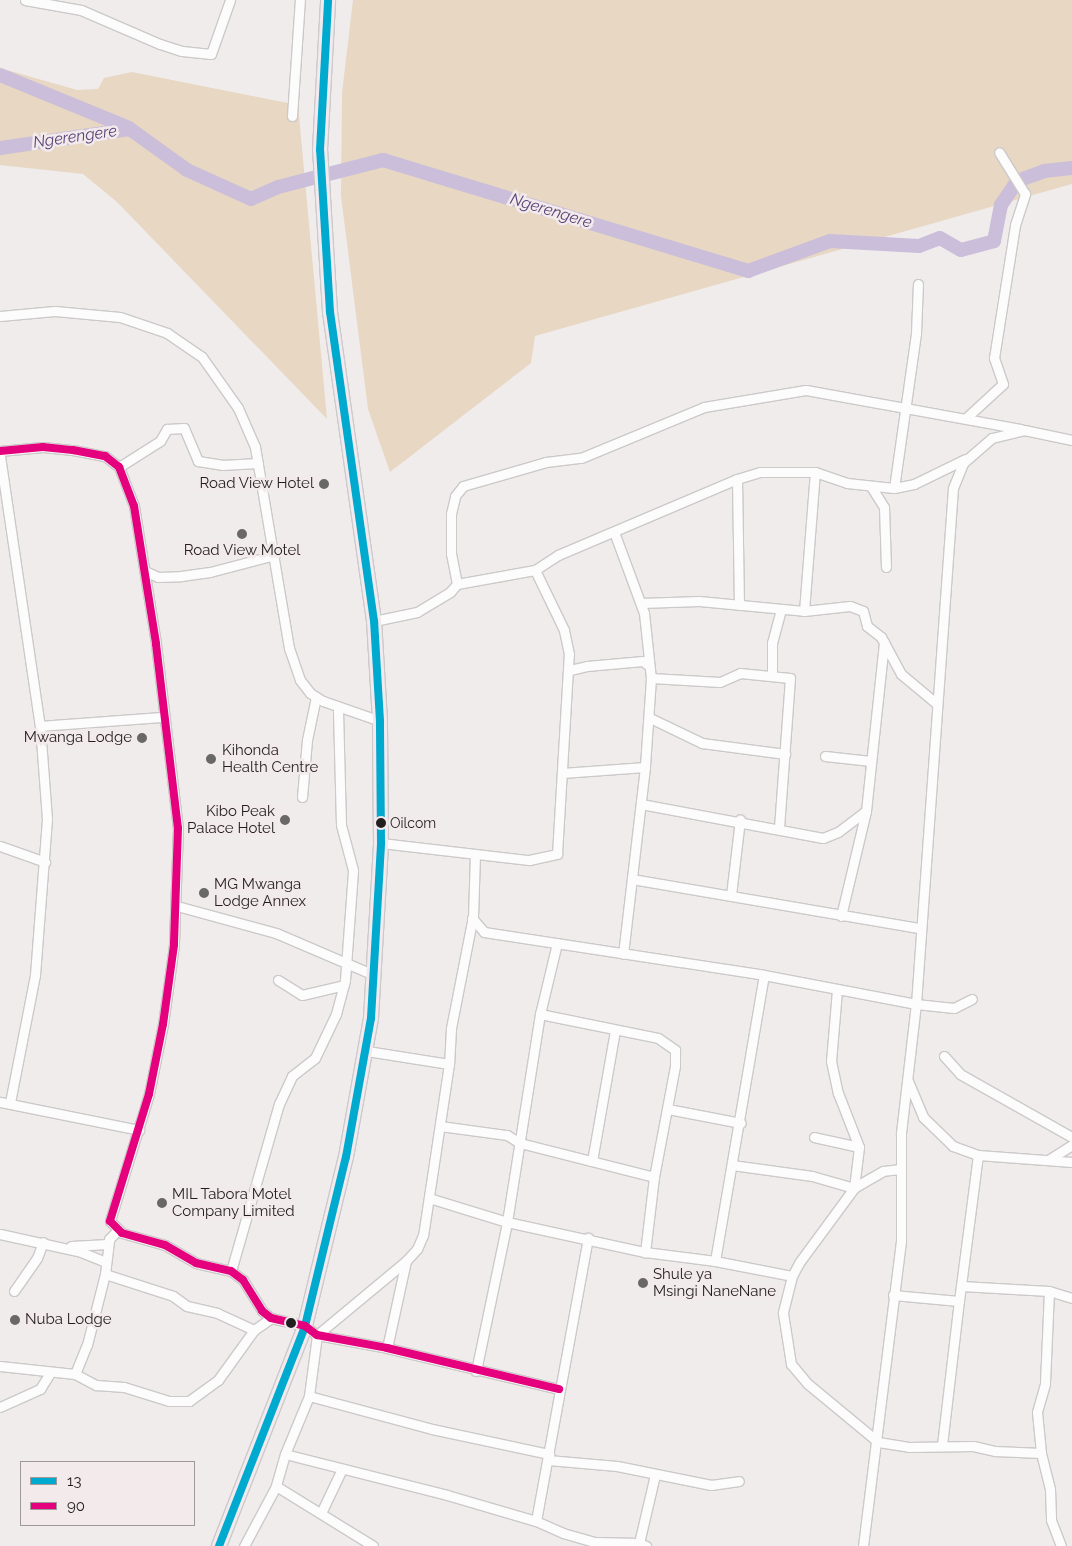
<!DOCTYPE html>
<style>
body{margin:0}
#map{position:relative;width:1072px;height:1546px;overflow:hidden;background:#f0ecec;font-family:Raleway,sans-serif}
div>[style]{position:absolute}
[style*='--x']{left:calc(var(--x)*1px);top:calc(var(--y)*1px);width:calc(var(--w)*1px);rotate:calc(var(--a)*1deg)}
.green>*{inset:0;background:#e7d7c3}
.river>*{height:14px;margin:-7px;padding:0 7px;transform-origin:7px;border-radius:7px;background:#cabeda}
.roads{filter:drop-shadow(1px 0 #ccc9c9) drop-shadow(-1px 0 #ccc9c9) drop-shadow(0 1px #ccc9c9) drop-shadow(0 -1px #ccc9c9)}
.minor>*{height:9px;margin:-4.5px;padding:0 4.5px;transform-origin:4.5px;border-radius:4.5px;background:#fdfcfc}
.highway>*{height:14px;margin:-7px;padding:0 7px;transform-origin:7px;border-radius:7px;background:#f3eaf0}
.bus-1>*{height:8px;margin:-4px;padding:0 4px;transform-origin:4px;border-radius:4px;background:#00a9ce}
.bus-2>*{height:8px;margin:-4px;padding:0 4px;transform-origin:4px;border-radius:4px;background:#e5007d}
.dots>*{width:14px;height:14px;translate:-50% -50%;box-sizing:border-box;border:2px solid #f2eaeb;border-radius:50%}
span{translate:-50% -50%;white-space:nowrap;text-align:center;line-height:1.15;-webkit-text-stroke:5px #f2eaeb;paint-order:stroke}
.bus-label{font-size:14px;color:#221f20}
.left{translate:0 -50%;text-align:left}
.poi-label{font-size:15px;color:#221f20}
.right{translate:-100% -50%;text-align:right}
.water-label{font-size:16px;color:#5a447a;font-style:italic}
.legend{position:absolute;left:20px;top:1461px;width:175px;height:65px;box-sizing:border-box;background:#f2eaeb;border:1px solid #9f999a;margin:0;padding:6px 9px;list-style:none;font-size:15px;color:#221f20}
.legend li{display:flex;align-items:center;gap:10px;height:25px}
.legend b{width:25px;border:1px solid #9f999a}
</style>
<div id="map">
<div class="green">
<i style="clip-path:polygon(353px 0,1072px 0,1072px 184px,535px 336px,531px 363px,390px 472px,368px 409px,341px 196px,342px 93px)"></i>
<i style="clip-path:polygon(0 68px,77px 90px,98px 89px,104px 78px,132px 72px,298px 105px,327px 419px,117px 202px,83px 174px,0 165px)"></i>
</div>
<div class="river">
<i style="--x:0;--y:75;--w:139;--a:22.3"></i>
<i style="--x:0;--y:148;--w:131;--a:-8.3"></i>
<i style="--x:130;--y:129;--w:70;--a:35.7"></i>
<i style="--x:187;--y:170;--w:70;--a:24.4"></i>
<i style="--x:251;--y:199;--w:30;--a:-24"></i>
<i style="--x:278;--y:187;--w:108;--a:-14.4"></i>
<i style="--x:383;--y:160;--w:382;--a:16.9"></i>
<i style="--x:748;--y:271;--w:87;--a:-20.1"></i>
<i style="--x:830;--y:241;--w:89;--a:3.2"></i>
<i style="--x:919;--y:246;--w:22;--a:-21"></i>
<i style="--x:940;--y:238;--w:24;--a:30"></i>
<i style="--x:961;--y:250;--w:34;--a:-15"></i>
<i style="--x:994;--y:241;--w:37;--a:-79"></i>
<i style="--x:1001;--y:205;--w:29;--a:-56"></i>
<i style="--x:1017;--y:181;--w:29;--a:-20"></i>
<i style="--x:1044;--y:171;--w:28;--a:-6"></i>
</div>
<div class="roads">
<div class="minor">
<i style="--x:25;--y:0;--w:57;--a:10.1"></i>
<i style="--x:81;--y:10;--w:86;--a:23.3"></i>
<i style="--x:160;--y:44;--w:23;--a:18"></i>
<i style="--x:182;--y:51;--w:29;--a:6"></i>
<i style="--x:211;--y:54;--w:57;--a:-70.6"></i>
<i style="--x:292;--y:116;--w:116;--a:-86.1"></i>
<i style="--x:0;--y:316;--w:55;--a:-5.2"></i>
<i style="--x:55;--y:311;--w:65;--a:5.3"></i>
<i style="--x:120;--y:317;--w:50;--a:18.8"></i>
<i style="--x:167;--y:333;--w:42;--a:34.4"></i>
<i style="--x:202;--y:357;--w:62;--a:54.8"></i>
<i style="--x:238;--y:408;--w:43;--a:66.4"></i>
<i style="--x:255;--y:447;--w:204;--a:80.4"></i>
<i style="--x:289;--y:648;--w:34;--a:71"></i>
<i style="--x:300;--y:680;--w:16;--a:52"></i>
<i style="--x:310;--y:693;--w:15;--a:32"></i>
<i style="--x:323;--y:701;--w:60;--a:19.3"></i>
<i style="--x:966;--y:418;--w:50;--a:-42.6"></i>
<i style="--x:1003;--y:384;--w:28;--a:-109"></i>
<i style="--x:994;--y:358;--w:135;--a:-81"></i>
<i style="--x:1015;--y:225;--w:33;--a:-72"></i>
<i style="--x:1025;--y:194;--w:49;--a:-121.8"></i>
<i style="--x:0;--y:451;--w:43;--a:-5.3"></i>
<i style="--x:43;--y:447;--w:30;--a:6"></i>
<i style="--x:73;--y:450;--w:33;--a:11"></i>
<i style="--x:105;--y:456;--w:18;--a:38"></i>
<i style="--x:119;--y:467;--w:42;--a:69"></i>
<i style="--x:134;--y:506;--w:140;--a:80.9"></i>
<i style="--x:156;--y:644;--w:185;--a:83.2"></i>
<i style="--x:178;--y:828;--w:117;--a:92"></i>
<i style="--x:174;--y:945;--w:80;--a:97.9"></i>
<i style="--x:163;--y:1024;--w:71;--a:101.3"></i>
<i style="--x:149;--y:1094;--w:133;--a:107.1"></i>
<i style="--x:110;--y:1221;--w:17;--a:45"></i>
<i style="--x:122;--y:1233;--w:45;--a:15.6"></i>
<i style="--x:165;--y:1245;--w:36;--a:30"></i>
<i style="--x:196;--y:1263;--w:36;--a:13"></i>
<i style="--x:231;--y:1271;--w:15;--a:37"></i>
<i style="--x:243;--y:1280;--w:36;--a:58"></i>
<i style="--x:262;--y:1311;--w:11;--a:38"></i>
<i style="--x:271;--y:1318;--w:35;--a:13"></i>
<i style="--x:305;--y:1326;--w:15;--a:37"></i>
<i style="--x:317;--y:1335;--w:71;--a:10.5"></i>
<i style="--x:387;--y:1348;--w:177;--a:13.4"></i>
<i style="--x:0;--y:456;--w:273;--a:81.6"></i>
<i style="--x:40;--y:726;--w:93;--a:85.7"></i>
<i style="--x:47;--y:819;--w:156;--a:94.4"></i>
<i style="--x:35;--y:975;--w:130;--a:101.1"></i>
<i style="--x:119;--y:467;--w:49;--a:-32.4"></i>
<i style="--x:160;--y:441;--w:14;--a:-60"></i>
<i style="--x:167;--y:429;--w:17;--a:-3"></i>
<i style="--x:184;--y:428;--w:36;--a:67"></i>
<i style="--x:198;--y:461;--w:24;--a:9"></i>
<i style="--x:222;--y:465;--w:36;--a:-3"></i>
<i style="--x:737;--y:479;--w:126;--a:89.1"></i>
<i style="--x:872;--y:488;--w:22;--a:58"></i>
<i style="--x:884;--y:507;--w:60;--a:88.1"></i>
<i style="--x:894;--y:488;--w:157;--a:-81.9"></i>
<i style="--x:916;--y:333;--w:49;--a:-87.7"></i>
<i style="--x:614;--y:532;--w:86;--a:69.7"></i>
<i style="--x:644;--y:613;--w:65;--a:83.9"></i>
<i style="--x:651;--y:678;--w:89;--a:93.9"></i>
<i style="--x:645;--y:767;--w:188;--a:96.7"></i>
<i style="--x:145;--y:571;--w:14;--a:25"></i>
<i style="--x:158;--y:577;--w:23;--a:-2"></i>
<i style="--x:181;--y:576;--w:29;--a:-8"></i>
<i style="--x:210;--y:572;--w:67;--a:-14.7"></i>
<i style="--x:457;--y:584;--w:31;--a:-101"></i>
<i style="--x:451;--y:554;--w:40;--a:-90"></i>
<i style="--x:451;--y:514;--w:18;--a:-77"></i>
<i style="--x:455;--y:496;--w:13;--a:-51"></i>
<i style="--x:463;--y:486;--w:86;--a:-16.1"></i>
<i style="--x:546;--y:462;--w:35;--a:-7"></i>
<i style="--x:581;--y:458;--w:133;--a:-22.5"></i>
<i style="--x:704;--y:407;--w:103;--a:-9.5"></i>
<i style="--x:806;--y:390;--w:219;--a:10.3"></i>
<i style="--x:641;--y:603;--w:58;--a:-2"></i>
<i style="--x:699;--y:601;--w:105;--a:5.4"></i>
<i style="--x:804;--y:611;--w:46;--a:-6.2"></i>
<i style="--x:850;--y:606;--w:14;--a:21"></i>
<i style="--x:863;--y:611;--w:16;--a:75"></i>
<i style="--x:867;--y:626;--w:18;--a:38"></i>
<i style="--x:881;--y:637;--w:42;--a:61.6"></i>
<i style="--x:901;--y:674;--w:47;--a:39.8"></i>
<i style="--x:804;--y:611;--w:139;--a:-85.5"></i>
<i style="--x:374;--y:621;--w:44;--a:-11.8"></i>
<i style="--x:417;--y:612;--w:39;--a:-31"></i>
<i style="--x:450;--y:592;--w:11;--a:-49"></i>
<i style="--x:457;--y:584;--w:79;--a:-10.2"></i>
<i style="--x:535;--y:570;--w:27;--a:-33"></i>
<i style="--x:558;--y:555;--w:194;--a:-23"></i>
<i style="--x:737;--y:479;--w:24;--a:-17"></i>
<i style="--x:760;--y:472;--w:55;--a:0"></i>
<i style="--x:815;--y:472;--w:34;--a:19"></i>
<i style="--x:847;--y:483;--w:47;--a:6.1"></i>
<i style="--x:894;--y:488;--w:20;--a:-11"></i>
<i style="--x:914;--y:484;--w:57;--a:-26.1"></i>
<i style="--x:570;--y:670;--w:17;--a:-13"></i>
<i style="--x:587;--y:666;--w:56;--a:-5.1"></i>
<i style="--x:643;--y:661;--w:8;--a:40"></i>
<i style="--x:772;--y:674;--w:31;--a:-90"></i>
<i style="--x:772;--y:643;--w:35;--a:-75"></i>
<i style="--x:651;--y:678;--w:69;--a:3.3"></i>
<i style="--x:720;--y:682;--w:22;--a:-24"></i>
<i style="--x:740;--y:673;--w:50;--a:5.7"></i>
<i style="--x:790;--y:678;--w:150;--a:94.2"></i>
<i style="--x:650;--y:718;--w:58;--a:25.7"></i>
<i style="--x:702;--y:743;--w:84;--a:7.5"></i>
<i style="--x:40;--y:726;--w:124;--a:-4.2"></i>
<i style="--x:825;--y:756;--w:46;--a:6.2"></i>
<i style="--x:562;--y:773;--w:83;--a:-4.1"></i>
<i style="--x:302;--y:797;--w:57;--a:-85"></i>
<i style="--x:307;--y:740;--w:44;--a:-78.2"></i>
<i style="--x:641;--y:804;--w:185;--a:10.6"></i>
<i style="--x:823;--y:838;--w:16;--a:-22"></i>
<i style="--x:838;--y:832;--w:35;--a:-37"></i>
<i style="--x:381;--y:843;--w:149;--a:6.6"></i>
<i style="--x:529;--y:860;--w:29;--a:-12"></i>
<i style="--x:557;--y:854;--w:200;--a:-86.6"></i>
<i style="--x:569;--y:654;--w:25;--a:-102"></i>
<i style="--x:564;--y:630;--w:67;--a:-115.8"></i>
<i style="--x:0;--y:846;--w:48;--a:19.6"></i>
<i style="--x:475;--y:854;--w:62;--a:91.8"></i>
<i style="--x:473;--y:916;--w:114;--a:101.1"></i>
<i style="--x:451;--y:1028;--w:36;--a:93"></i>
<i style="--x:449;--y:1064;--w:173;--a:98.6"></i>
<i style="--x:423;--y:1235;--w:15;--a:113"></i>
<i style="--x:417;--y:1249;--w:16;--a:133"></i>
<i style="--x:406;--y:1261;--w:116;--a:140.3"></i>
<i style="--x:317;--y:1335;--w:62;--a:97.5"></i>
<i style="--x:309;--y:1396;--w:63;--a:112.5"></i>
<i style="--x:285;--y:1454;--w:167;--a:14.2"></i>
<i style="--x:447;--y:1495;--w:93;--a:16.3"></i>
<i style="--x:536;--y:1521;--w:30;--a:24"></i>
<i style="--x:563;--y:1533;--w:33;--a:16"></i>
<i style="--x:595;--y:1542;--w:44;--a:1.3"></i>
<i style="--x:639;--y:1543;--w:8;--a:23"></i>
<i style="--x:632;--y:879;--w:292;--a:9.7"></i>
<i style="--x:731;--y:895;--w:76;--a:-83.2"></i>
<i style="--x:177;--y:906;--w:103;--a:15.3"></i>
<i style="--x:276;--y:933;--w:107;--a:23.2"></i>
<i style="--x:841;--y:916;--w:108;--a:-76.6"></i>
<i style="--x:866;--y:811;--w:170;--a:-83.9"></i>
<i style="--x:472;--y:918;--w:18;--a:49"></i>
<i style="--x:484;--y:932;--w:283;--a:8.7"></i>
<i style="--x:764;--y:975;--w:155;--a:10.8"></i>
<i style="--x:916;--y:1004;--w:38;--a:6"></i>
<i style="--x:954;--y:1008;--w:20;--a:-27"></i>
<i style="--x:278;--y:980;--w:28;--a:32"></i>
<i style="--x:302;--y:995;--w:43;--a:-13.4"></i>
<i style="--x:837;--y:990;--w:71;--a:94.8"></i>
<i style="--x:831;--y:1061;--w:33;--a:78"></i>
<i style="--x:838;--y:1093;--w:58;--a:68.7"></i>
<i style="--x:540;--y:1014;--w:120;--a:11.5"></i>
<i style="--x:658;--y:1038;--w:21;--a:35"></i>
<i style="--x:675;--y:1050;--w:16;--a:90"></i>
<i style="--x:675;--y:1066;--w:113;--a:100.7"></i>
<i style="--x:654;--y:1177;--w:76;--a:96.8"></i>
<i style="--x:367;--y:1051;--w:83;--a:9"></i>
<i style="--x:944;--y:1056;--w:24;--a:48"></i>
<i style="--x:960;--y:1074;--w:129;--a:29.4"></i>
<i style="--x:908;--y:1081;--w:39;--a:67"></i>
<i style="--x:923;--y:1117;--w:42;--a:44"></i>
<i style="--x:953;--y:1146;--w:27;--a:20"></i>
<i style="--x:978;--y:1155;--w:94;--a:4.3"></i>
<i style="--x:0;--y:1102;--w:142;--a:11.4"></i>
<i style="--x:668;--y:1109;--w:74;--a:10.9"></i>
<i style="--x:440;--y:1126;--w:68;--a:7.7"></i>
<i style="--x:507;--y:1135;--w:15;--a:32"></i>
<i style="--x:520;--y:1143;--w:138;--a:14.2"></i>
<i style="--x:1048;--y:1160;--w:28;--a:-32"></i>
<i style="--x:592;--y:1161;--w:133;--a:-80"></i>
<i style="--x:732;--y:1165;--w:81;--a:7.8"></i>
<i style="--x:812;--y:1176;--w:44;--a:15.9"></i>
<i style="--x:854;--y:1188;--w:41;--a:-83"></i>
<i style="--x:859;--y:1147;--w:46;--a:-167.5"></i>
<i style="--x:901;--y:1169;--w:18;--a:174"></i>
<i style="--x:883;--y:1171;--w:34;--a:150"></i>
<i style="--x:854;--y:1188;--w:93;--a:126.3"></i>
<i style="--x:799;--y:1263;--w:15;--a:118"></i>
<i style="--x:792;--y:1276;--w:38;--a:104"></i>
<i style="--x:783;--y:1313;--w:52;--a:81.1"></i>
<i style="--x:791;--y:1364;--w:26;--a:50"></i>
<i style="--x:808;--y:1384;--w:91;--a:39.6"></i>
<i style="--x:878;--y:1442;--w:31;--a:9"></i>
<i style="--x:909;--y:1447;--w:64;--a:-0.9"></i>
<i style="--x:973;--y:1446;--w:23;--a:13"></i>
<i style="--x:995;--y:1451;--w:46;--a:2.5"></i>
<i style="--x:429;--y:1198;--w:82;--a:17.1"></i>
<i style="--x:507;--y:1222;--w:141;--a:12.3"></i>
<i style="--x:645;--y:1252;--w:71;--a:7.3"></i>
<i style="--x:715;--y:1261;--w:290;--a:-80.3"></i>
<i style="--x:0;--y:1234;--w:83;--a:12.5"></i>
<i style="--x:81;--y:1252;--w:27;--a:22"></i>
<i style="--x:71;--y:1246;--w:37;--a:-3"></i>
<i style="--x:715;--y:1261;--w:78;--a:11"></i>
<i style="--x:231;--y:1271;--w:174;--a:-74"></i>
<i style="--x:279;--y:1104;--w:31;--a:-65"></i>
<i style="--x:292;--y:1076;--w:29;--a:-38"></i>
<i style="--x:315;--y:1058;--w:49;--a:-64.5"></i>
<i style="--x:336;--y:1014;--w:35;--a:-75"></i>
<i style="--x:345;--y:980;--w:110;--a:-85.8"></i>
<i style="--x:353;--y:870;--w:47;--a:-104.9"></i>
<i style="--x:341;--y:825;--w:117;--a:-91.5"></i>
<i style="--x:105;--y:1274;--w:71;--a:17.9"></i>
<i style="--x:173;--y:1296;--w:17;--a:36"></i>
<i style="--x:187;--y:1306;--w:31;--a:13"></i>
<i style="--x:217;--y:1313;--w:41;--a:24.7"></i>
<i style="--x:961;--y:1286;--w:88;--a:3.3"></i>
<i style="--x:1049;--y:1291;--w:24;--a:17"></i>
<i style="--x:14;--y:1291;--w:40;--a:-55.1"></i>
<i style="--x:37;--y:1258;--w:17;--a:-69"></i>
<i style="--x:1049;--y:1291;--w:93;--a:92.5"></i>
<i style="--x:1045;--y:1384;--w:29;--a:106"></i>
<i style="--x:1037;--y:1412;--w:41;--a:84.4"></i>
<i style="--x:1041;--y:1453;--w:37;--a:76"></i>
<i style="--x:1050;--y:1489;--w:31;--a:88"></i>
<i style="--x:1051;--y:1520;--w:28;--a:69"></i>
<i style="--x:893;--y:1295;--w:66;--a:5.2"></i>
<i style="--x:959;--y:1301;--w:147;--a:-82.6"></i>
<i style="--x:387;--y:1348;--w:89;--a:-77.7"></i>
<i style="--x:0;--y:1366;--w:75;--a:6.1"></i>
<i style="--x:75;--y:1374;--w:24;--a:28"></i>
<i style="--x:96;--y:1385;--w:28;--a:4"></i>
<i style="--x:124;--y:1387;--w:47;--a:17.3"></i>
<i style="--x:169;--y:1401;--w:20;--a:0"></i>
<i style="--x:189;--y:1401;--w:36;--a:-36"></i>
<i style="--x:218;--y:1380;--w:62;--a:-54.2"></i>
<i style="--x:254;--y:1330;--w:21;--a:-35"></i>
<i style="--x:476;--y:1371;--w:152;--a:-78.2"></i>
<i style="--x:507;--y:1222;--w:211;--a:-81"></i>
<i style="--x:540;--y:1014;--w:73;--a:-76.5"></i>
<i style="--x:75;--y:1374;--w:31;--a:-68"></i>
<i style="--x:87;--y:1345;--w:73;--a:-75.8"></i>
<i style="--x:105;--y:1274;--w:35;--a:-83"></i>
<i style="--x:109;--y:1239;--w:13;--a:-45"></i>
<i style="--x:309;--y:1396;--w:127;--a:15"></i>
<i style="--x:432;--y:1429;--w:120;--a:12.1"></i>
<i style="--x:0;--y:1407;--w:44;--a:-24.2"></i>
<i style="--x:40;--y:1389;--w:19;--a:-58"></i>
<i style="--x:942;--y:1445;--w:145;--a:-83.3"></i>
<i style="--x:285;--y:1454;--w:33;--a:106"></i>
<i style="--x:276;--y:1486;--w:114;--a:31.7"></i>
<i style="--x:548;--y:1460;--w:69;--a:5"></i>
<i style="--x:617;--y:1466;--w:96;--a:11.4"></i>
<i style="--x:711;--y:1485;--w:28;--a:-8"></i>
<i style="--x:321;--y:1513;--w:49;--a:-64.5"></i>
<i style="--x:536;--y:1521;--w:288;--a:-79.6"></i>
<i style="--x:639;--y:1543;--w:70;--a:-76.8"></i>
<i style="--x:244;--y:1546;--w:68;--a:-61.9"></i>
<i style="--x:863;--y:1546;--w:307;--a:-82.9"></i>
<i style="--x:901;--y:1241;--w:108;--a:-90"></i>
<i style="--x:901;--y:1133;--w:130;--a:-83.4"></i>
<i style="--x:916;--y:1004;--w:517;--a:-85.9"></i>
<i style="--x:953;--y:488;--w:27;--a:-68"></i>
<i style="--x:963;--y:463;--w:38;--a:-41"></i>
<i style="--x:992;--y:438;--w:33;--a:-14"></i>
<i style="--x:1024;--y:430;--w:49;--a:11.8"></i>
</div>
<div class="highway">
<i style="--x:219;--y:1546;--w:236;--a:-68.6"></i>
<i style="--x:305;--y:1326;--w:174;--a:-76.4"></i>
<i style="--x:346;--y:1157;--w:141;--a:-79.8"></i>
<i style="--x:371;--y:1018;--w:175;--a:-86.7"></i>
<i style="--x:381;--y:843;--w:122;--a:-90.5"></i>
<i style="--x:380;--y:721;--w:100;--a:-93.4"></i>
<i style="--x:374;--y:621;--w:312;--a:-98.1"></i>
<i style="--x:330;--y:312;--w:162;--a:-93.5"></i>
<i style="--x:320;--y:150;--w:150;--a:-86.9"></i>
</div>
</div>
<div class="bus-1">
<i style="--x:219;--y:1546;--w:236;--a:-68.6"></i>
<i style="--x:305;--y:1326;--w:174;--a:-76.4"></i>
<i style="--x:346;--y:1157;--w:141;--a:-79.8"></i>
<i style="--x:371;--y:1018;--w:175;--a:-86.7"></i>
<i style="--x:381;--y:843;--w:122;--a:-90.5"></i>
<i style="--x:380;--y:721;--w:100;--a:-93.4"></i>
<i style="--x:374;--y:621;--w:312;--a:-98.1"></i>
<i style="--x:330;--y:312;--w:162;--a:-93.5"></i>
<i style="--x:320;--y:150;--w:150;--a:-86.9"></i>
</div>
<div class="bus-2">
<i style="--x:0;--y:451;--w:43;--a:-5.3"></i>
<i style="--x:43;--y:447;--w:30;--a:6"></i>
<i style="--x:73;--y:450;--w:33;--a:11"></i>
<i style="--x:105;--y:456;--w:18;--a:38"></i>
<i style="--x:119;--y:467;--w:42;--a:69"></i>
<i style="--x:134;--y:506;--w:140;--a:80.9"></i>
<i style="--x:156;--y:644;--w:185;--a:83.2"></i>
<i style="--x:178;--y:828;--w:117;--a:92"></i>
<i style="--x:174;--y:945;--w:80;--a:97.9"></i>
<i style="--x:163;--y:1024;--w:71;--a:101.3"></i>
<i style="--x:149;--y:1094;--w:133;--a:107.1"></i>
<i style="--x:110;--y:1221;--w:17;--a:45"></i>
<i style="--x:122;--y:1233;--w:45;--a:15.6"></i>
<i style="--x:165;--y:1245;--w:36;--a:30"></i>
<i style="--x:196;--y:1263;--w:36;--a:13"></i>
<i style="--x:231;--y:1271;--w:15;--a:37"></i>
<i style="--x:243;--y:1280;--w:36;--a:58"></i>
<i style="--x:262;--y:1311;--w:11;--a:38"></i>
<i style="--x:271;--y:1318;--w:35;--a:13"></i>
<i style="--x:305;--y:1326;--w:15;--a:37"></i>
<i style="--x:317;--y:1335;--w:71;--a:10.5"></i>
<i style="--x:387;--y:1348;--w:177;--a:13.4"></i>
</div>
<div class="dots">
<i style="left:324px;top:484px;background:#6a6767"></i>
<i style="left:242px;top:534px;background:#6a6767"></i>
<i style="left:142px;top:738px;background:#6a6767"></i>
<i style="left:211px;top:759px;background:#6a6767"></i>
<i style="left:285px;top:820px;background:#6a6767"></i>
<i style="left:381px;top:823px;background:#221f20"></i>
<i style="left:204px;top:893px;background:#6a6767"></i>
<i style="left:162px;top:1203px;background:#6a6767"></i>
<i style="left:643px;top:1283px;background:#6a6767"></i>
<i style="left:15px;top:1320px;background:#6a6767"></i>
<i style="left:291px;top:1323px;background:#221f20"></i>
</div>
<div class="bus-label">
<span class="left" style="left:390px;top:823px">Oilcom</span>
</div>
<div class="poi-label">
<span class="right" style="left:314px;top:484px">Road View Hotel</span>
<span style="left:242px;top:551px">Road View Motel</span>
<span class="right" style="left:132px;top:738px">Mwanga Lodge</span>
<span class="left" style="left:222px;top:759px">Kihonda<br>Health Centre</span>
<span class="right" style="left:275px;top:820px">Kibo Peak<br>Palace Hotel</span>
<span class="left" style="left:214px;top:893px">MG Mwanga<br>Lodge Annex</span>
<span class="left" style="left:172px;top:1203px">MIL Tabora Motel<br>Company Limited</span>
<span class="left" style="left:653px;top:1283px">Shule ya<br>Msingi NaneNane</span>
<span class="left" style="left:25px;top:1320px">Nuba Lodge</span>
</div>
<div class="water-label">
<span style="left:75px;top:137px;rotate:-8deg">Ngerengere</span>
<span style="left:551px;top:211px;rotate:17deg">Ngerengere</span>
</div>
<ul class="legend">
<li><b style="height:6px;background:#00a9ce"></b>13</li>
<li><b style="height:6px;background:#e5007d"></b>90</li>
</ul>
</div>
